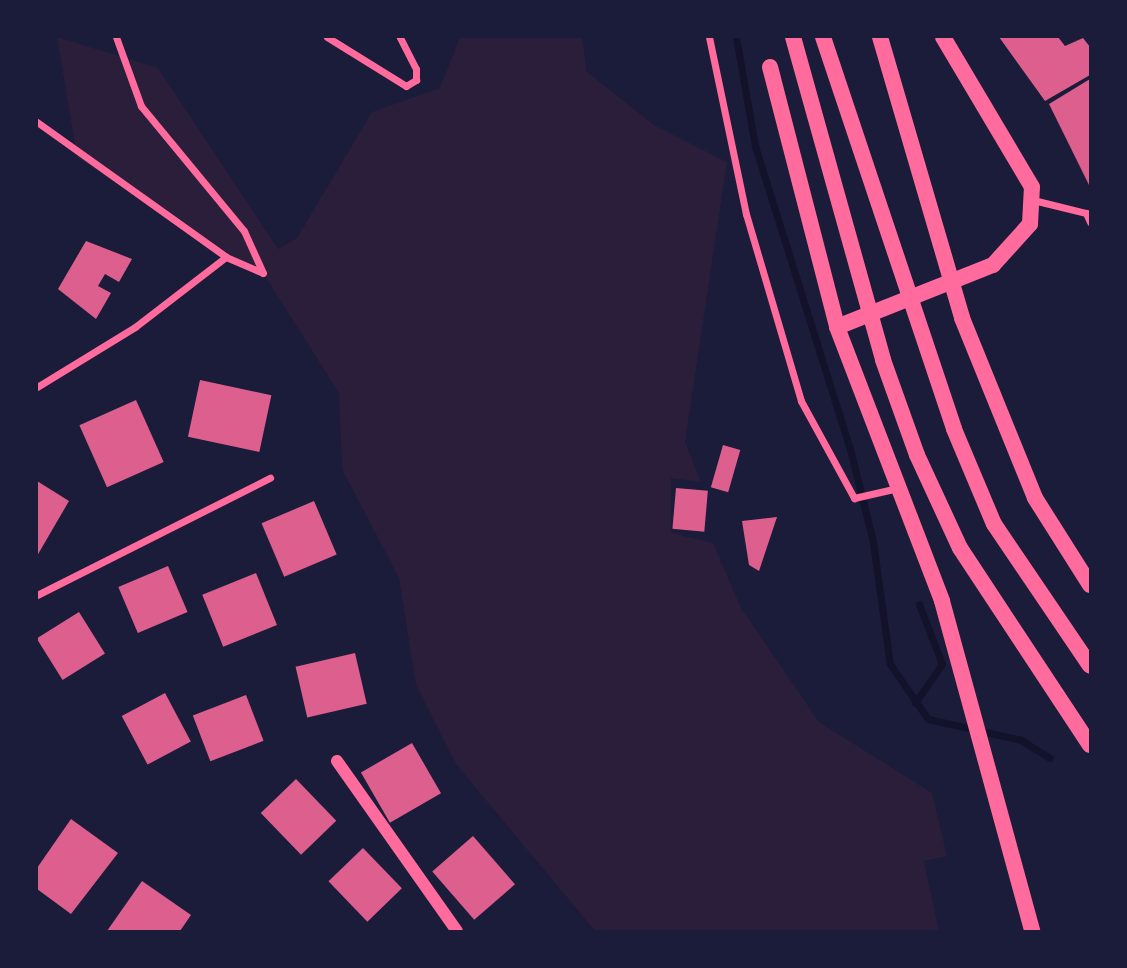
<!DOCTYPE html>
<style>
body{margin:0}
#map{position:relative;width:1127px;height:968px;overflow:hidden;background:#1b1b3a;font-family:"Fira Sans Condensed",sans-serif}
div>[style]{position:absolute}
[style*='--x']{left:calc(var(--x)*1px);top:calc(var(--y)*1px);width:calc(var(--w)*1px);rotate:calc(var(--a)*1deg)}
.green>*{inset:0;background:#2a1e3b}
.stream>*{height:7px;margin:-3.5px;padding:0 3.5px;transform-origin:3.5px;border-radius:3.5px;background:#12122b}
.building>*{inset:0;background:#dd5f8e;transform-origin:0 0}
.minor>*{height:7px;margin:-3.5px;padding:0 3.5px;transform-origin:3.5px;border-radius:3.5px;background:#ff6b9d}
.tertiary>*{height:12px;margin:-6px;padding:0 6px;transform-origin:6px;border-radius:6px;background:#ff6b9d}
.primary>*{height:16px;margin:-8px;padding:0 8px;transform-origin:8px;border-radius:8px;background:#ff6b9d}
.trunk>*{height:16px;margin:-8px;padding:0 8px;transform-origin:8px;border-radius:8px;background:#ff6b9d}
span{translate:-50% -50%;white-space:nowrap;text-align:center;line-height:1.15;-webkit-text-stroke:7px #1b1b3a;paint-order:stroke}
.frame{position:absolute;inset:0;border:38px solid #1b1b3a;pointer-events:none}
</style>
<div id="map">
<div class="green">
<i style="clip-path:polygon(57px 37px,158px 68px,278px 249px,297px 238px,372px 112px,440px 88px,460px 37px,582px 37px,587px 72px,654px 125px,727px 162px,685px 442px,701px 482px,671px 478px,671px 533px,713px 543px,741px 608px,819px 722px,932px 793px,947px 856px,924px 861px,939px 931px,595px 931px,456px 764px,416px 685px,399px 578px,342px 469px,339px 393px,263px 273px,226px 257px,77px 157px)"></i>
</div>
<div class="stream">
<i style="--x:736;--y:37;--w:111;--a:80.1"></i>
<i style="--x:755;--y:146;--w:318;--a:72.6"></i>
<i style="--x:850;--y:449;--w:96;--a:76.1"></i>
<i style="--x:873;--y:542;--w:123;--a:82.1"></i>
<i style="--x:890;--y:664;--w:67;--a:55.4"></i>
<i style="--x:928;--y:719;--w:95;--a:12.7"></i>
<i style="--x:1021;--y:740;--w:34;--a:32"></i>
<i style="--x:915;--y:703;--w:47;--a:-55.3"></i>
<i style="--x:942;--y:664;--w:64;--a:-111"></i>
</div>
<div class="building">
<i style="clip-path:polygon(999px 37px,1058px 37px,1065px 46px,1083px 38px,1090px 47px,1090px 75px,1045px 101px)"></i>
<i style="clip-path:polygon(1090px 79px,1090px 187px,1049px 104px)"></i>
<i style="clip-path:polygon(86px 241px,132px 259px,119px 282px,105px 274px,98px 286px,111px 293px,96px 319px,58px 289px)"></i>
<i style="left:200px;top:380px;width:73px;height:58px;rotate:12deg"></i>
<i style="left:136px;top:400px;width:68px;height:62px;rotate:66deg"></i>
<i style="left:723px;top:445px;width:18px;height:44px;rotate:16deg"></i>
<i style="clip-path:polygon(37px 481px,69px 501px,37px 556px)"></i>
<i style="left:676px;top:488px;width:32px;height:41px;rotate:5deg"></i>
<i style="left:314px;top:501px;width:58px;height:57px;rotate:67deg"></i>
<i style="clip-path:polygon(777px 517px,759px 571px,749px 565px,742px 521px)"></i>
<i style="left:168px;top:566px;width:50px;height:54px;rotate:67deg"></i>
<i style="left:256px;top:573px;width:56px;height:58px;rotate:68deg"></i>
<i style="left:79px;top:612px;width:49px;height:50px;rotate:58deg"></i>
<i style="left:355px;top:653px;width:52px;height:61px;rotate:77deg"></i>
<i style="left:165px;top:693px;width:55px;height:49px;rotate:62deg"></i>
<i style="left:246px;top:695px;width:49px;height:57px;rotate:69deg"></i>
<i style="left:412px;top:743px;width:58px;height:59px;rotate:60deg"></i>
<i style="left:296px;top:779px;width:58px;height:49px;rotate:46deg"></i>
<i style="clip-path:polygon(71px 819px,118px 853px,71px 914px,37px 889px,37px 868px)"></i>
<i style="left:473px;top:836px;width:64px;height:54px;rotate:49deg"></i>
<i style="left:363px;top:848px;width:56px;height:48px;rotate:46deg"></i>
<i style="clip-path:polygon(142px 881px,191px 915px,180px 931px,107px 931px)"></i>
</div>
<div class="minor">
<i style="--x:327;--y:37;--w:93;--a:31.8"></i>
<i style="--x:406;--y:86;--w:12;--a:-31"></i>
<i style="--x:416;--y:80;--w:11;--a:-90"></i>
<i style="--x:416;--y:69;--w:36;--a:-117"></i>
<i style="--x:709;--y:37;--w:181;--a:78.2"></i>
<i style="--x:746;--y:214;--w:195;--a:73.6"></i>
<i style="--x:801;--y:401;--w:111;--a:61.3"></i>
<i style="--x:854;--y:498;--w:45;--a:-12.8"></i>
<i style="--x:37;--y:122;--w:232;--a:35.5"></i>
<i style="--x:226;--y:257;--w:40;--a:23.4"></i>
<i style="--x:263;--y:273;--w:46;--a:-114.3"></i>
<i style="--x:244;--y:231;--w:162;--a:-129.5"></i>
<i style="--x:141;--y:106;--w:73;--a:-109.9"></i>
<i style="--x:1033;--y:200;--w:55;--a:13.8"></i>
<i style="--x:1086;--y:213;--w:10;--a:66"></i>
<i style="--x:37;--y:387;--w:115;--a:-31.5"></i>
<i style="--x:135;--y:327;--w:115;--a:-37.6"></i>
<i style="--x:37;--y:595;--w:261;--a:-26.7"></i>
</div>
<div class="tertiary">
<i style="--x:337;--y:761;--w:208;--a:54.8"></i>
</div>
<div class="primary">
<i style="--x:823;--y:37;--w:413;--a:71.5"></i>
<i style="--x:954;--y:429;--w:103;--a:67.2"></i>
<i style="--x:994;--y:524;--w:171;--a:55.9"></i>
<i style="--x:880;--y:37;--w:293;--a:73.7"></i>
<i style="--x:962;--y:318;--w:194;--a:67.9"></i>
<i style="--x:1035;--y:498;--w:103;--a:57.7"></i>
<i style="--x:770;--y:67;--w:268;--a:75.5"></i>
<i style="--x:837;--y:327;--w:293;--a:69"></i>
<i style="--x:942;--y:601;--w:342;--a:74.7"></i>
<i style="--x:837;--y:327;--w:168;--a:-21.7"></i>
<i style="--x:993;--y:265;--w:55;--a:-47.9"></i>
<i style="--x:1030;--y:224;--w:37;--a:-87"></i>
<i style="--x:1032;--y:187;--w:174;--a:-120.7"></i>
</div>
<div class="trunk">
<i style="--x:793;--y:37;--w:335;--a:74.4"></i>
<i style="--x:883;--y:360;--w:101;--a:70.3"></i>
<i style="--x:917;--y:455;--w:102;--a:65.2"></i>
<i style="--x:960;--y:548;--w:236;--a:56.6"></i>
</div>
<div class="frame"></div>
</div>
